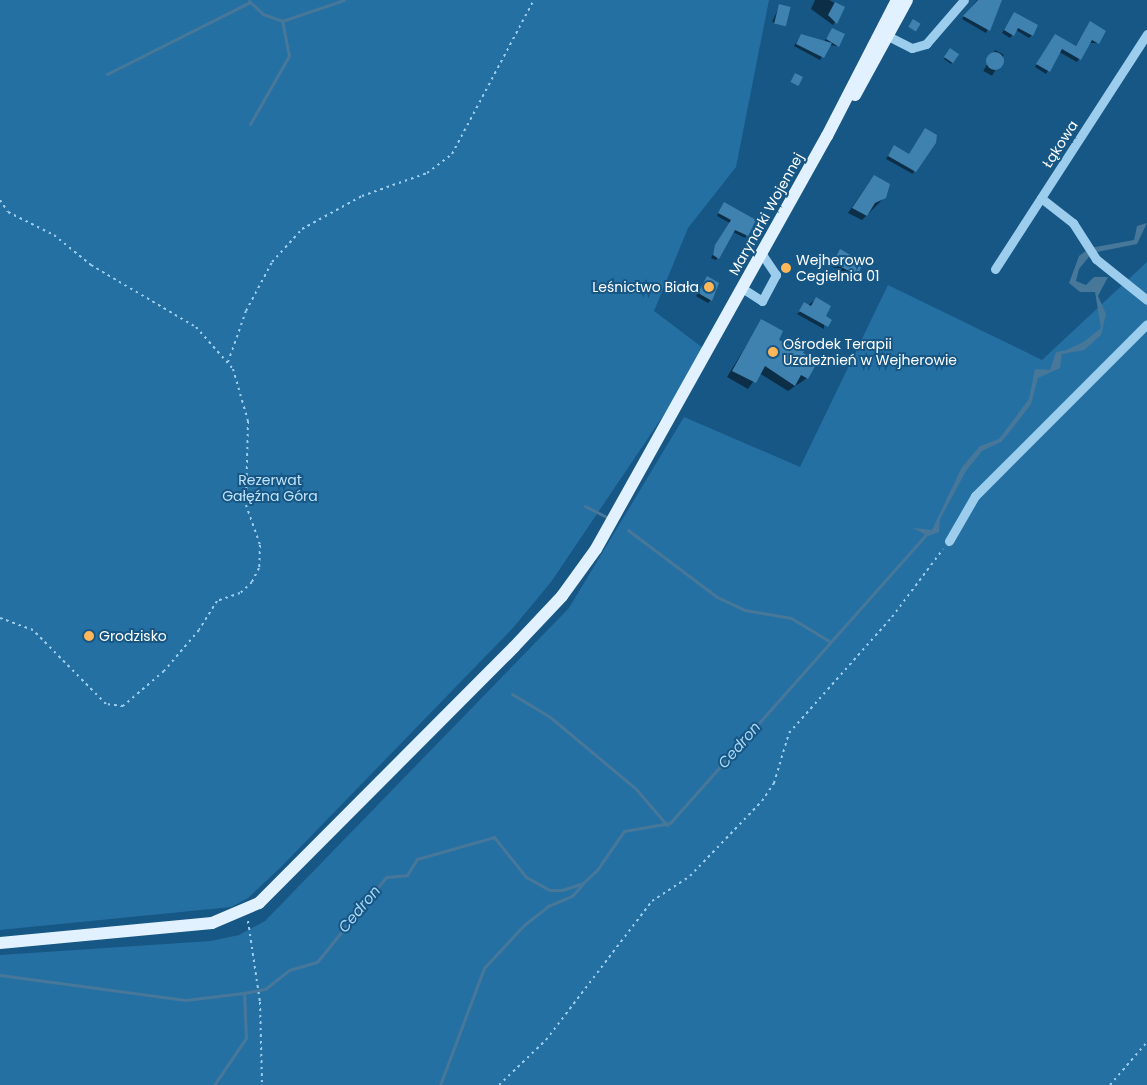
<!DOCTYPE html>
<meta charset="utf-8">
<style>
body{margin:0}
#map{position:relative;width:1147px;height:1085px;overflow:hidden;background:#175785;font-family:Poppins,sans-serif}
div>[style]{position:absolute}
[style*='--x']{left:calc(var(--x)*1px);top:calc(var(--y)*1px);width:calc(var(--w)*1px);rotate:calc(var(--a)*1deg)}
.green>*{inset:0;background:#2570a3}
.water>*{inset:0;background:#477799}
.shadow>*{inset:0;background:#0007;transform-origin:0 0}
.stream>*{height:3px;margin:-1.5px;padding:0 1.5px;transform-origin:1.5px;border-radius:1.5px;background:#477799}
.building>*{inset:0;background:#3f81af;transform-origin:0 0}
.round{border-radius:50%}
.path>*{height:2px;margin-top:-1px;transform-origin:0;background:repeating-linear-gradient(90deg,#9ccded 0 2.5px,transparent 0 6.5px)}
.minor>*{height:9px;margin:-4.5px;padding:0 4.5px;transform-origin:4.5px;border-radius:4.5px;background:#9ccded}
.major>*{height:12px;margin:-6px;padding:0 6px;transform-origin:6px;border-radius:6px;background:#e2f1ff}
.dots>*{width:14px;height:14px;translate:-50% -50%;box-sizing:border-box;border:2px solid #175785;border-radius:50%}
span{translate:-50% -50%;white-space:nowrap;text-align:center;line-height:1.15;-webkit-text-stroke:4px #175785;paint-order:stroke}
.street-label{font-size:14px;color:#fff}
.poi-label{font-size:14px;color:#fff}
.left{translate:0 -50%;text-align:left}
.right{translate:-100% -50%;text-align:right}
.park-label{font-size:14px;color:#c1e3fa}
.water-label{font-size:15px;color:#a7d6f5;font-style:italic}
</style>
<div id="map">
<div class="green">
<i style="clip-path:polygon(0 0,769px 0,736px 167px,688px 228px,654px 311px,703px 348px,667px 410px,551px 582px,512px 629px,281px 867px,248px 898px,231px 907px,0 930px)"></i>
<i style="clip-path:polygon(1147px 262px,1147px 1085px,0 1085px,0 955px,211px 941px,239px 935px,265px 921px,569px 608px,684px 417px,800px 467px,888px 285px,1042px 360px)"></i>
</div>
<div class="water">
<i style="clip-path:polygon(1147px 223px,1137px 244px,1092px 253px,1079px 269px,1076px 281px,1086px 285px,1094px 277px,1108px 277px,1098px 296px,1106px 314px,1101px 335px,1084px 350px,1062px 354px,1060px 368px,1038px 378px,1031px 404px,1012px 429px,1001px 442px,982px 451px,966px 471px,940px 519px,939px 532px,928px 536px,913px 528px,932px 530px,962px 467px,980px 446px,999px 439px,1029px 399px,1035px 369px,1050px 370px,1056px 352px,1075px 349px,1101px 328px,1095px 292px,1080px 292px,1069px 283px,1079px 256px,1090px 248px,1134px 240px,1137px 226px)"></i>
</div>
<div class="shadow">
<i style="clip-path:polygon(815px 0,829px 0,844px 8px,833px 25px,811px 9px)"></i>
<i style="clip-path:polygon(977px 0,1001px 0,986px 33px,962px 19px)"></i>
<i style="clip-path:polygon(780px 5px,783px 25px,772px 22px)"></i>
<i style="clip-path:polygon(1014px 13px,1032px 35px,1029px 38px,1016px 30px,1010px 38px,1002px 33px)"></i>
<i style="clip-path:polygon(1090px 23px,1098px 43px,1089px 43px,1077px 62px,1059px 52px,1046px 74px,1035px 67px,1055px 36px,1075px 47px)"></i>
<i style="clip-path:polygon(832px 29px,838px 46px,829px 45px,820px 60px,794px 46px,801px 35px,824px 42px)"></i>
<i style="clip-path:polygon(949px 50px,958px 54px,951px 64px,944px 59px)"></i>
<i style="left:995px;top:50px;width:10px;height:24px;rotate:29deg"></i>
<i style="clip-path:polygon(925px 129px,913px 174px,886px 159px,894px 147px,909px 155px)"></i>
<i style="clip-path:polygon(870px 181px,885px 197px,862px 220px,848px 213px)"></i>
<i style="clip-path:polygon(724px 203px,755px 221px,745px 238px,733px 232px,716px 260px,711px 258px,730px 223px,717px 216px)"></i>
<i style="clip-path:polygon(841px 250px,856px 274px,853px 277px,831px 266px)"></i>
<i style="clip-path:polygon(707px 278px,711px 300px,708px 303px,696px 296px)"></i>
<i style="clip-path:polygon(816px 299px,824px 316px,824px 329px,797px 314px)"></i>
<i style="clip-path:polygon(761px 321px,777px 340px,792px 349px,797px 344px,801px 353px,807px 378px,788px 391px,759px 373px,748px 389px,727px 377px)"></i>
</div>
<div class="stream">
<i style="--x:249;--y:1;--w:19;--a:43"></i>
<i style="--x:263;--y:14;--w:20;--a:20"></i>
<i style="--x:282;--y:21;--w:65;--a:-18.7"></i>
<i style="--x:107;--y:74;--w:160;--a:-26.7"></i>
<i style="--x:250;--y:124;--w:78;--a:-60.2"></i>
<i style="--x:289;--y:56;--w:36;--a:-101"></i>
<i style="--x:1064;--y:352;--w:26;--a:-25"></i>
<i style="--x:585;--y:506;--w:27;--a:27"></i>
<i style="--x:628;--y:530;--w:111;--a:37"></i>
<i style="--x:717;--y:597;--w:31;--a:25"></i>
<i style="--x:745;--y:610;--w:47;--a:9.9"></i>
<i style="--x:791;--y:618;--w:44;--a:31.2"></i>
<i style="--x:512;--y:694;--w:44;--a:31.2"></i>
<i style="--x:550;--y:717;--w:112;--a:39.9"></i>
<i style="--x:636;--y:789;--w:48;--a:49.3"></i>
<i style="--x:0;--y:975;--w:187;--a:7.7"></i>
<i style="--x:185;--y:1000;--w:59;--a:-6.8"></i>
<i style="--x:214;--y:1085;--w:57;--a:-55.8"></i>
<i style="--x:246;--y:1038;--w:45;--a:-92.5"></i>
<i style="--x:244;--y:993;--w:21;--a:-11"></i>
<i style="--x:265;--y:989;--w:31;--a:-38"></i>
<i style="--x:289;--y:970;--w:29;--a:-16"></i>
<i style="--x:317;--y:962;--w:109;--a:-50.9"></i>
<i style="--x:386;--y:877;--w:21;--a:-5"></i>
<i style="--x:407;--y:875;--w:19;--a:-58"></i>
<i style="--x:417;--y:859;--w:80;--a:-15.9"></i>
<i style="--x:494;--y:837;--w:51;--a:51.3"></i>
<i style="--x:526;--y:877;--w:26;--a:29"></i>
<i style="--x:549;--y:890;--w:13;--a:0"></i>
<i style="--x:562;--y:890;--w:22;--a:-18"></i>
<i style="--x:583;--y:883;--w:19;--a:-43"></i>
<i style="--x:597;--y:870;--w:47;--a:-55.3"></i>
<i style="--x:624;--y:831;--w:47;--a:-9.9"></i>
<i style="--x:670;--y:823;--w:387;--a:-48.4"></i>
<i style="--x:440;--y:1085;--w:125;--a:-69.4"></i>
<i style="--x:484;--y:968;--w:59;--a:-47.1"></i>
<i style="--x:524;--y:925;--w:31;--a:-38"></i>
<i style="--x:548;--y:906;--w:26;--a:-23"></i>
<i style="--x:572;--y:896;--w:15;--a:-48"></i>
</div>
<div class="building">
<i style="clip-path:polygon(978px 0,1002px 0,990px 31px,963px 16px)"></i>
<i style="clip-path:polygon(835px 2px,845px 7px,837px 24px,828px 15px)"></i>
<i style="left:779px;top:4px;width:12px;height:20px;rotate:14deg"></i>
<i style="clip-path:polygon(1014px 12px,1038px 25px,1033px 36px,1018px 28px,1014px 36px,1004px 30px)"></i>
<i style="left:913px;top:19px;width:9px;height:9px;rotate:32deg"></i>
<i style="clip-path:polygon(1090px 21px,1106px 31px,1099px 44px,1092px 40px,1081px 60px,1062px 49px,1050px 72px,1036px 64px,1055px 34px,1076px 46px)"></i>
<i style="clip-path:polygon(832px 28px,845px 34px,839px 47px,826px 39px)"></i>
<i style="clip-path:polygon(801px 34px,832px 43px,824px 58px,796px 44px)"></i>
<i style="left:950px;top:48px;width:11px;height:11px;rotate:34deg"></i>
<i class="round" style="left:986px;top:52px;width:18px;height:18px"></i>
<i style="left:795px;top:73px;width:9px;height:10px;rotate:27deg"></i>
<i style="clip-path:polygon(925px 128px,937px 135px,936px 143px,916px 172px,888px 156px,894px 145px,909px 154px)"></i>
<i style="clip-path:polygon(874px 175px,890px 184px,886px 198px,875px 203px,867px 216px,852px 208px)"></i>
<i style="clip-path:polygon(724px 202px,756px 220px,748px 236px,735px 230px,719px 259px,713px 255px,715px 245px,731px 220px,718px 213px)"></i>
<i style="clip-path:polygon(840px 249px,864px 263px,857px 275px,833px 263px)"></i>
<i style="clip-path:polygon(707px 276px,719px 283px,712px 301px,698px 293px)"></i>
<i style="clip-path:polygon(816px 297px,831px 306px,826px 316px,832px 320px,828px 327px,799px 311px,804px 302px,811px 306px)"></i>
<i style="clip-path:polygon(761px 319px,783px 331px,779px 340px,794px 348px,796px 343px,806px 348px,803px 353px,818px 361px,808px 379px,801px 375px,795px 386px,765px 366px,756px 383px,732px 371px)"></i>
</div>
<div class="path">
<i style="--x:0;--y:200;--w:14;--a:56"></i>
<i style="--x:8;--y:212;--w:51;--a:26.6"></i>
<i style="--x:54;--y:235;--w:48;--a:39"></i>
<i style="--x:91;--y:265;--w:122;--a:30.6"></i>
<i style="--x:196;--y:327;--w:56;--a:48.6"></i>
<i style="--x:233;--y:369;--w:54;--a:73.9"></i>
<i style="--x:248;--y:421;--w:84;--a:91.4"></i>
<i style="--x:246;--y:505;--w:42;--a:70.7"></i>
<i style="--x:260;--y:545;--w:23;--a:92"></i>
<i style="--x:259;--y:568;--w:16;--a:117"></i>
<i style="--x:252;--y:582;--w:16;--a:137"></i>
<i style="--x:240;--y:593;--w:24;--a:161"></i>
<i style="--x:217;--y:601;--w:34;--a:122"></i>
<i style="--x:199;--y:630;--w:54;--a:130.5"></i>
<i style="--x:164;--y:671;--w:54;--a:139.5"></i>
<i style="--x:123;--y:706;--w:17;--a:-173"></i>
<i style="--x:106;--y:704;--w:104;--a:-134.6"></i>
<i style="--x:33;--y:630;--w:35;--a:-160"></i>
<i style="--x:228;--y:362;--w:54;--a:-70.6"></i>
<i style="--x:246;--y:311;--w:55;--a:-62"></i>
<i style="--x:272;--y:262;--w:45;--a:-47.7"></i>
<i style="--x:302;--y:229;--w:68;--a:-28.8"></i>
<i style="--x:362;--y:196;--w:69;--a:-19.5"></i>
<i style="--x:427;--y:173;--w:31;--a:-37"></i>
<i style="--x:452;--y:154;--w:174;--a:-62"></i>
<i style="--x:248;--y:921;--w:82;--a:81.6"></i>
<i style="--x:260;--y:1002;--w:83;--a:88.6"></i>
<i style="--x:499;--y:1085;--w:65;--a:-43.8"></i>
<i style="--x:546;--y:1040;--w:175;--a:-52.7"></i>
<i style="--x:652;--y:901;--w:45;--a:-33.3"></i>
<i style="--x:690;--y:876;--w:104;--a:-46.2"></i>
<i style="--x:762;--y:801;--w:22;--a:-56"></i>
<i style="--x:774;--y:783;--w:52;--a:-73.3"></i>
<i style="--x:789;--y:733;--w:155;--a:-48.4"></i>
<i style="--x:892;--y:617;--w:85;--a:-53.1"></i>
<i style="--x:1110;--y:1085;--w:57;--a:-49.3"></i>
</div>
<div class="minor">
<i style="--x:884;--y:34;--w:31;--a:27"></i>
<i style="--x:912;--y:48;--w:15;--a:-16"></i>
<i style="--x:926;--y:44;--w:58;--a:-49.2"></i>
<i style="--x:1041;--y:198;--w:41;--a:38"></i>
<i style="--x:1073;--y:223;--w:43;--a:57.4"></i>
<i style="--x:1096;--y:259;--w:65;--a:38.8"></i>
<i style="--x:995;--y:269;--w:280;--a:-57.1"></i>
<i style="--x:742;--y:288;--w:24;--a:33"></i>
<i style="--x:762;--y:301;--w:30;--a:-62"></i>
<i style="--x:776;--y:275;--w:27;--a:-124"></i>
<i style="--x:949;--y:541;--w:52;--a:-60"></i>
<i style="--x:975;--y:496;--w:243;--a:-45"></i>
</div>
<div class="major">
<i style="--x:855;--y:95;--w:108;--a:-61.3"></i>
<i style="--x:0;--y:943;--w:213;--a:-5.4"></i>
<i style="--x:212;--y:923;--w:51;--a:-23.1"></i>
<i style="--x:259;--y:903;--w:361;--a:-45.1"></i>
<i style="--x:514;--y:647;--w:70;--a:-46.7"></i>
<i style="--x:562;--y:596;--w:58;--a:-54.1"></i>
<i style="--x:596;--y:549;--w:473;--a:-60.8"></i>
<i style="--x:827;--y:136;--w:153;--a:-62.8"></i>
</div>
<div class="dots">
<i style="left:786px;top:268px;background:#ffb658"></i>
<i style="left:709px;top:287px;background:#ffb658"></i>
<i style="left:773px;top:352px;background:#ffb658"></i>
<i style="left:89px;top:636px;background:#ffb658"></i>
</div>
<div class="street-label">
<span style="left:1060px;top:144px;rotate:-57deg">Łąkowa</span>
<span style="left:766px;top:214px;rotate:-61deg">Marynarki Wojennej</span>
</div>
<div class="poi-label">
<span class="left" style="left:796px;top:268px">Wejherowo<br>Cegielnia 01</span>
<span class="right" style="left:699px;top:287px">Leśnictwo Biała</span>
<span class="left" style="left:783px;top:352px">Ośrodek Terapii<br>Uzależnień w Wejherowie</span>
<span class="left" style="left:99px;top:636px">Grodzisko</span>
</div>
<div class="park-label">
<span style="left:270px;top:488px">Rezerwat<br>Gałęźna Góra</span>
</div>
<div class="water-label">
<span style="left:739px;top:745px;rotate:-49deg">Cedron</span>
<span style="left:359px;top:909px;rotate:-50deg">Cedron</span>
</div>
</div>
